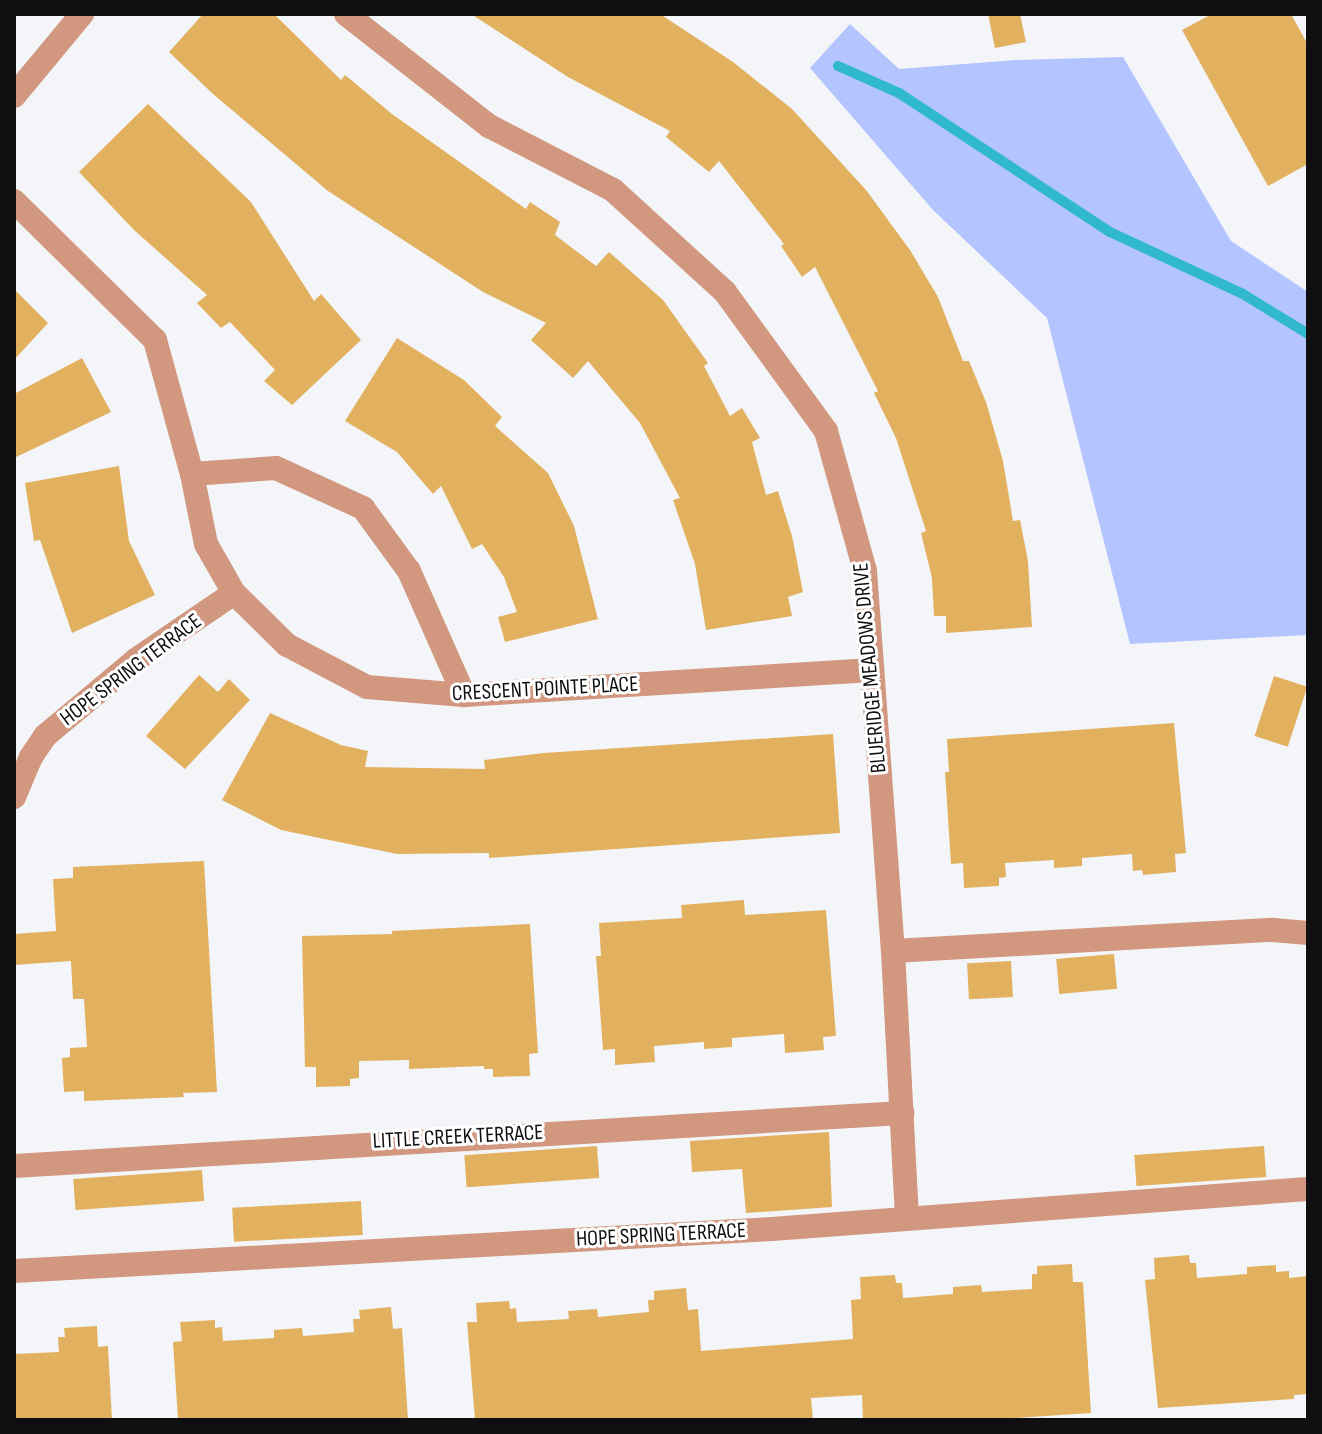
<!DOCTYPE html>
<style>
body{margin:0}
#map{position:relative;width:1322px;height:1434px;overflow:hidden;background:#f4f5f9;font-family:"Sofia Sans Condensed",sans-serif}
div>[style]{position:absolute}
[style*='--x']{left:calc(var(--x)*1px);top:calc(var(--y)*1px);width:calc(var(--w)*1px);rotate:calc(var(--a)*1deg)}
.green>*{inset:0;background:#b3c4ff}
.stream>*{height:10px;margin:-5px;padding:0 5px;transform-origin:5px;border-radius:5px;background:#30b8cd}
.building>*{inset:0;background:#e2b160;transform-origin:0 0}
.minor>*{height:24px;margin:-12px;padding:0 12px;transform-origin:12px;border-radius:12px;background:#d1977f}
span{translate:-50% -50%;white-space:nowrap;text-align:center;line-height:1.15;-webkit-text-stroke:6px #fff;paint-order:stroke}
.street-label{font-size:22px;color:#0f0f11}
.frame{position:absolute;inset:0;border:16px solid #0f0f11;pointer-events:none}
</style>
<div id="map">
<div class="green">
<i style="clip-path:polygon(850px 24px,899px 69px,1016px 60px,1123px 57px,1231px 241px,1308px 292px,1308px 635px,1130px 644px,1047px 318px,933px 210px,810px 68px)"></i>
</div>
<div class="stream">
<i style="--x:838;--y:66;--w:67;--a:23.9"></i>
<i style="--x:899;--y:93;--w:253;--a:33.4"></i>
<i style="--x:1110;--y:232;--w:147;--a:25"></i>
<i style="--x:1243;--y:294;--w:76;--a:31.6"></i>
</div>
<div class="building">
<i style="clip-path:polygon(203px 14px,274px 14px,341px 80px,345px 75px,392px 114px,526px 209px,530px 202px,560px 222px,555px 235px,596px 266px,609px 252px,663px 300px,708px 363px,704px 366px,730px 416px,742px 408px,760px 438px,752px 442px,766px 495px,778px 491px,792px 536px,803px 592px,788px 597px,792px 616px,706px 630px,695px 564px,673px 500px,680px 498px,640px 423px,588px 361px,573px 378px,531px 340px,546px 323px,483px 292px,328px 191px,213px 94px,169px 52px)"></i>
<i style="clip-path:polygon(471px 14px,660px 14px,733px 62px,792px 109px,866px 190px,910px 250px,938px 297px,963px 361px,969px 361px,986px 402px,1003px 461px,1013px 521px,1020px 520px,1028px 561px,1032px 627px,946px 633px,946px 616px,934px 616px,932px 578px,921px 533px,926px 531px,896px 438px,874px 393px,878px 391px,815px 267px,802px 277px,781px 246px,784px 244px,719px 161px,709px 172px,666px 137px,670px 131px,568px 77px)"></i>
<i style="clip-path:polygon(988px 14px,1020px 14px,1026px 42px,995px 48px)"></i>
<i style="clip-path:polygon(1212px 14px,1291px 14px,1308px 45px,1308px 164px,1268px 186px,1182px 30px)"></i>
<i style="clip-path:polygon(148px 104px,251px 202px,314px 301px,321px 294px,361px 340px,292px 405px,264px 381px,275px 370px,230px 322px,221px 328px,197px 303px,207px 295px,134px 230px,79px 172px)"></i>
<i style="clip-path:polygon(14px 289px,48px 323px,14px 360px)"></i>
<i style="clip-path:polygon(397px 338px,464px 380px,502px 417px,495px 426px,548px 473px,574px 526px,598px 619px,505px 642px,498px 617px,517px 612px,504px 577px,482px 544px,472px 549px,441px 486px,433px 494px,397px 452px,345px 421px)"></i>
<i style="clip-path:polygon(82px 358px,111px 412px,14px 458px,14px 394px)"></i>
<i style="clip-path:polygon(119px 466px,129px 541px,155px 595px,72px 633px,40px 540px,34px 541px,25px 483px)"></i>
<i style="clip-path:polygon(199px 675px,218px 692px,229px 679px,250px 700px,185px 769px,146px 736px)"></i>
<i style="left:1274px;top:676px;width:35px;height:63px;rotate:18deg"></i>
<i style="clip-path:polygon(270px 713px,341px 745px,368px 751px,365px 767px,485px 769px,484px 760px,544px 753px,833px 734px,840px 833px,489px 858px,489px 853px,397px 854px,281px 830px,222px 800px)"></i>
<i style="clip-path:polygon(1174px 723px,1186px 853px,1175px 854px,1176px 872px,1143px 875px,1142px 870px,1133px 871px,1132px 854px,1082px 858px,1082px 866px,1054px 868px,1054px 860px,1005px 863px,1006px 877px,999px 878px,999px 886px,964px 888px,963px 863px,951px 864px,945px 772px,949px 772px,947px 739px)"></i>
<i style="clip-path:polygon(204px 861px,217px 1092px,183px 1093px,184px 1097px,84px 1101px,84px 1091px,64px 1092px,62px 1058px,70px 1057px,70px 1048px,87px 1047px,84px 999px,73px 999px,71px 961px,14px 965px,14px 934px,56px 931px,53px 879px,73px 878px,73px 867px)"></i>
<i style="clip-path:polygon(744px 900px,745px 915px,826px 910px,836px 1036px,823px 1037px,824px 1050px,785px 1053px,784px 1034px,732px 1038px,732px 1047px,704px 1049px,704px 1042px,654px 1046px,655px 1062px,615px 1065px,615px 1049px,603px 1050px,596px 956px,601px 956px,599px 923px,682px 918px,681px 905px)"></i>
<i style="clip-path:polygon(530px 924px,538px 1053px,529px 1054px,530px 1076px,493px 1077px,493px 1069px,484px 1069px,484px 1066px,409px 1069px,409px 1060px,359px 1061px,359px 1078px,350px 1079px,350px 1086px,316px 1087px,316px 1067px,305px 1067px,302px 936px,392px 934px,392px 931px)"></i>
<i style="left:1114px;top:954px;width:35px;height:58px;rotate:85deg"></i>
<i style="left:1011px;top:961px;width:36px;height:44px;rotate:87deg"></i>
<i style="clip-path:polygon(829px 1132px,832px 1207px,746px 1213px,742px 1169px,692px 1172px,690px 1141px)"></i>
<i style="left:597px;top:1146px;width:32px;height:133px;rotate:86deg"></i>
<i style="left:1264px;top:1146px;width:31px;height:130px;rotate:86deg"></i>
<i style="left:202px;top:1170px;width:31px;height:129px;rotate:86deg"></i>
<i style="left:361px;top:1201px;width:34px;height:129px;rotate:87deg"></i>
<i style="clip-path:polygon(1189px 1255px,1190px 1263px,1196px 1263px,1197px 1278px,1247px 1274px,1247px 1267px,1276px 1265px,1276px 1272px,1289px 1271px,1289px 1278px,1308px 1276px,1308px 1394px,1294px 1395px,1294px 1399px,1158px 1408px,1145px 1280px,1155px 1279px,1154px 1258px)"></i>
<i style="clip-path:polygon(1072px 1264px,1073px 1282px,1083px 1282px,1091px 1413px,985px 1420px,863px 1420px,862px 1395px,811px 1398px,813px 1420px,475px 1420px,467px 1322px,477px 1322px,476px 1303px,509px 1301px,510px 1309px,516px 1308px,517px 1322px,569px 1319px,568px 1311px,597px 1309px,598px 1317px,649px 1312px,648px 1300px,654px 1300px,654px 1291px,686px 1288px,688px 1310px,698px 1309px,701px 1351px,853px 1339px,851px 1300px,861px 1299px,860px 1277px,895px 1275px,896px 1283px,902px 1283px,903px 1298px,953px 1294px,953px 1287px,981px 1285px,982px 1292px,1032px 1289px,1032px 1274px,1037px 1274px,1037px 1266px)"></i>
<i style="clip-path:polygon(391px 1307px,393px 1329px,402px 1328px,408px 1420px,178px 1420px,173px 1342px,182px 1341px,180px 1322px,215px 1320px,215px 1328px,222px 1327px,223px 1341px,274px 1338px,274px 1330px,302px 1328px,303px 1336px,354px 1332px,353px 1319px,360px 1319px,359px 1310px)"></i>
<i style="clip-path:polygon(97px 1326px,98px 1347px,108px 1346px,112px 1420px,14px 1420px,14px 1354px,59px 1352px,58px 1337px,65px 1337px,64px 1328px)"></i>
</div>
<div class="minor">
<i style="--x:346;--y:14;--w:182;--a:38.1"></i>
<i style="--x:489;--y:126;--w:140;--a:27.3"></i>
<i style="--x:613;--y:190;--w:151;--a:42.3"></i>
<i style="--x:725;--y:292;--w:172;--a:54"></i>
<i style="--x:826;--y:431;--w:145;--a:74.4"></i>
<i style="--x:865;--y:571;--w:381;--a:85.8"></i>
<i style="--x:893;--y:951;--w:267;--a:87"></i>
<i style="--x:14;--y:96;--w:107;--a:-50.3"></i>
<i style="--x:14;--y:201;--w:198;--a:44.6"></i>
<i style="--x:155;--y:340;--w:139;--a:74.6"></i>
<i style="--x:192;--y:474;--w:71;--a:78.7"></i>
<i style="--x:206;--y:544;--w:56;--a:60.3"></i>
<i style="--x:234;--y:593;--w:74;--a:44.5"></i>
<i style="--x:287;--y:645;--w:90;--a:27.7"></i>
<i style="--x:367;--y:687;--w:97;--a:4.7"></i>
<i style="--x:464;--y:695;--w:409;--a:-3.5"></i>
<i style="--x:192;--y:474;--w:84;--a:-4.1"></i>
<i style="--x:276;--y:468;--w:96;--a:24.7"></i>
<i style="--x:363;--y:508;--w:78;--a:53.9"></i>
<i style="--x:409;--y:571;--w:136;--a:66.1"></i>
<i style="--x:14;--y:797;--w:43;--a:-67"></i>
<i style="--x:31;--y:757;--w:25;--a:-56"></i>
<i style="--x:45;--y:736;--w:120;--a:-39.9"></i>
<i style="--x:137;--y:659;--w:117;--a:-34.2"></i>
<i style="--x:893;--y:951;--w:381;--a:-3.2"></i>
<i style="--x:1273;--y:930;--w:35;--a:5"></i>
<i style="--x:14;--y:1166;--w:890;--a:-3.42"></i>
<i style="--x:14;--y:1271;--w:759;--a:-3.17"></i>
<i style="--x:772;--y:1229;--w:537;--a:-4.27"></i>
</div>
<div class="street-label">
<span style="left:870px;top:668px;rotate:-95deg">BLUERIDGE MEADOWS DRIVE</span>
<span style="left:131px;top:670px;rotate:-37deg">HOPE SPRING TERRACE</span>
<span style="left:545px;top:689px;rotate:-3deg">CRESCENT POINTE PLACE</span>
<span style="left:458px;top:1137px;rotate:-3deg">LITTLE CREEK TERRACE</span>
<span style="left:661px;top:1235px;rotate:-3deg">HOPE SPRING TERRACE</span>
</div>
<div class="frame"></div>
</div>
